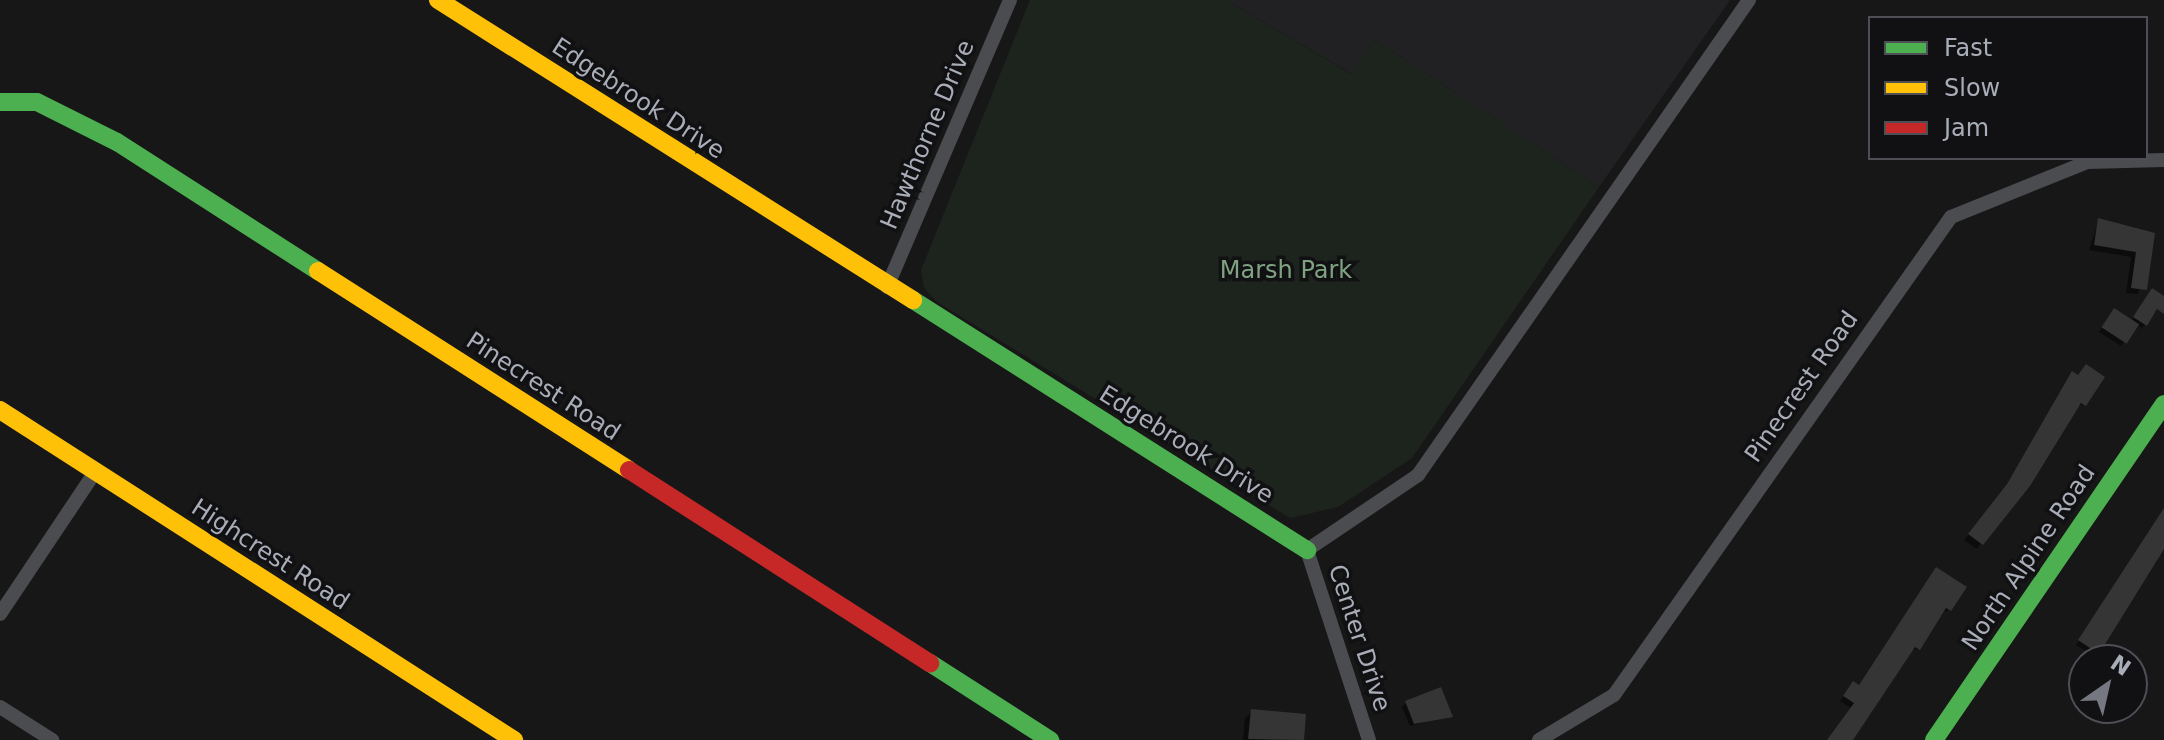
<!DOCTYPE html>
<style>
body{margin:0}
#map{position:relative;width:2164px;height:740px;overflow:hidden;background:#171717;font-family:"DejaVu Sans",sans-serif}
div>[style]{position:absolute}
[style*='--x']{left:calc(var(--x)*1px);top:calc(var(--y)*1px);width:calc(var(--w)*1px);rotate:calc(var(--a)*1deg)}
.built>*{inset:0;background:#212123}
.green>*{inset:0;background:#1d241e}
.shadow>*{inset:0;background:#0007}
.building>*{inset:0;background:#353536;transform-origin:0 0}
.street>*{height:14px;margin:-7px;padding:0 7px;transform-origin:7px;border-radius:7px;background:#4b4c50}
.fast>*{height:18px;margin:-9px;padding:0 9px;transform-origin:9px;border-radius:9px;background:#4caf50}
.slow>*{height:18px;margin:-9px;padding:0 9px;transform-origin:9px;border-radius:9px;background:#ffc107}
.jam>*{height:18px;margin:-9px;padding:0 9px;transform-origin:9px;border-radius:9px;background:#c62828}
span{translate:-50% -50%;white-space:nowrap;text-align:center;line-height:1.15;-webkit-text-stroke:7px #111113;paint-order:stroke}
.street-label{font-size:24px;color:#a8adb8}
.park-label{font-size:24px;color:#7fa381}
.legend{position:absolute;left:1868px;top:16px;width:280px;height:144px;box-sizing:border-box;background:#111113;border:2px solid #4d4f55;margin:0;padding:10px 14px;list-style:none;font-size:24px;color:#a8adb8}
.legend li{display:flex;align-items:center;gap:16px;height:40px}
.legend b{width:40px;border:2px solid #4d4f55}
.north{position:absolute;left:2068px;top:644px;width:80px;height:80px;box-sizing:border-box;background:#111113;border:2px solid #4d4f55;border-radius:50%;rotate:34deg;font-size:22px;font-weight:700;line-height:32px;text-align:center;color:#a8adb8}
.north::after{content:'';display:block;margin:auto;width:28px;height:36px;background:#757880;clip-path:polygon(50% 0,100% 100%,50% 72%,0 100%)}
</style>
<div id="map">
<div class="built">
<i style="clip-path:polygon(1226px 0,1730px 0,1599px 187px,1375px 40px,1352px 74px)"></i>
</div>
<div class="green">
<i style="clip-path:polygon(1030px 0,1226px 0,1351px 74px,1375px 40px,1599px 187px,1412px 458px,1338px 507px,1290px 518px,937px 302px,924px 288px,921px 270px)"></i>
</div>
<div class="shadow">
<i style="clip-path:polygon(2099px 220px,2152px 234px,2138px 294px,2126px 293px,2131px 257px,2089px 250px)"></i>
<i style="clip-path:polygon(2149px 294px,2164px 302px,2142px 328px,2136px 324px,2121px 346px,2099px 332px,2110px 314px,2131px 321px)"></i>
<i style="clip-path:polygon(2072px 373px,2084px 404px,2076px 407px,1977px 549px,1964px 540px,2003px 491px)"></i>
<i style="clip-path:polygon(2164px 512px,2164px 547px,2094px 656px,2076px 645px)"></i>
<i style="clip-path:polygon(1932px 574px,1950px 610px,1941px 612px,1919px 649px,1910px 650px,1850px 740px,1828px 740px,1851px 708px,1840px 701px,1849px 688px,1858px 687px)"></i>
<i style="clip-path:polygon(1406px 703px,1450px 716px,1410px 726px,1402px 707px)"></i>
<i style="clip-path:polygon(1252px 712px,1304px 716px,1302px 740px,1243px 740px,1245px 718px)"></i>
</div>
<div class="building">
<i style="clip-path:polygon(2098px 218px,2155px 233px,2147px 290px,2131px 288px,2136px 252px,2094px 245px)"></i>
<i style="clip-path:polygon(2152px 288px,2164px 296px,2164px 314px,2157px 309px,2147px 326px,2133px 317px)"></i>
<i style="left:2114px;top:308px;width:30px;height:23px;rotate:33deg"></i>
<i style="clip-path:polygon(2086px 364px,2105px 377px,2086px 406px,2081px 403px,2030px 486px,1983px 545px,1968px 534px,2007px 484px,2072px 371px,2078px 375px)"></i>
<i style="clip-path:polygon(2164px 508px,2164px 549px,2099px 654px,2078px 640px)"></i>
<i style="clip-path:polygon(1936px 567px,1967px 587px,1951px 611px,1946px 608px,1920px 650px,1915px 647px,1853px 740px,1827px 740px,1854px 703px,1843px 696px,1853px 681px,1859px 685px)"></i>
<i style="clip-path:polygon(1441px 687px,1453px 717px,1414px 724px,1405px 701px)"></i>
<i style="clip-path:polygon(1251px 709px,1306px 714px,1304px 740px,1248px 739px)"></i>
</div>
<div class="street">
<i style="--x:887;--y:287;--w:312;--a:-66.8"></i>
<i style="--x:0;--y:614;--w:171;--a:-56.2"></i>
<i style="--x:0;--y:707;--w:62;--a:32.4"></i>
<i style="--x:1369;--y:740;--w:200;--a:-108.1"></i>
<i style="--x:1307;--y:550;--w:134;--a:-34"></i>
<i style="--x:1418;--y:475;--w:579;--a:-55.13"></i>
<i style="--x:1539;--y:740;--w:87;--a:-31"></i>
<i style="--x:1614;--y:695;--w:585;--a:-54.82"></i>
<i style="--x:1951;--y:217;--w:147;--a:-22"></i>
<i style="--x:2087;--y:162;--w:77;--a:-1.5"></i>
</div>
<div class="fast">
<i style="--x:0;--y:102;--w:37;--a:0"></i>
<i style="--x:37;--y:102;--w:89;--a:26.6"></i>
<i style="--x:117;--y:142;--w:239;--a:32.7"></i>
<i style="--x:913;--y:300;--w:467;--a:32.4"></i>
<i style="--x:930;--y:663;--w:143;--a:32.7"></i>
<i style="--x:1934;--y:740;--w:407;--a:-55.6"></i>
</div>
<div class="slow">
<i style="--x:438;--y:0;--w:562;--a:32.28"></i>
<i style="--x:318;--y:271;--w:369;--a:32.6"></i>
<i style="--x:0;--y:410;--w:611;--a:32.7"></i>
</div>
<div class="jam">
<i style="--x:629;--y:470;--w:358;--a:32.7"></i>
</div>
<div class="street-label">
<span style="left:638px;top:99px;rotate:33deg">Edgebrook Drive</span>
<span style="left:928px;top:135px;rotate:-67deg">Hawthorne Drive</span>
<span style="left:543px;top:387px;rotate:33deg">Pinecrest Road</span>
<span style="left:1802px;top:387px;rotate:-55deg">Pinecrest Road</span>
<span style="left:1186px;top:445px;rotate:32deg">Edgebrook Drive</span>
<span style="left:270px;top:555px;rotate:33deg">Highcrest Road</span>
<span style="left:2029px;top:558px;rotate:-56deg">North Alpine Road</span>
<span style="left:1359px;top:638px;rotate:72deg">Center Drive</span>
</div>
<div class="park-label">
<span style="left:1286px;top:271px">Marsh Park</span>
</div>
<ul class="legend">
<li><b style="height:10px;background:#4caf50"></b>Fast</li>
<li><b style="height:10px;background:#ffc107"></b>Slow</li>
<li><b style="height:10px;background:#c62828"></b>Jam</li>
</ul>
<div class="north">N</div>
</div>
